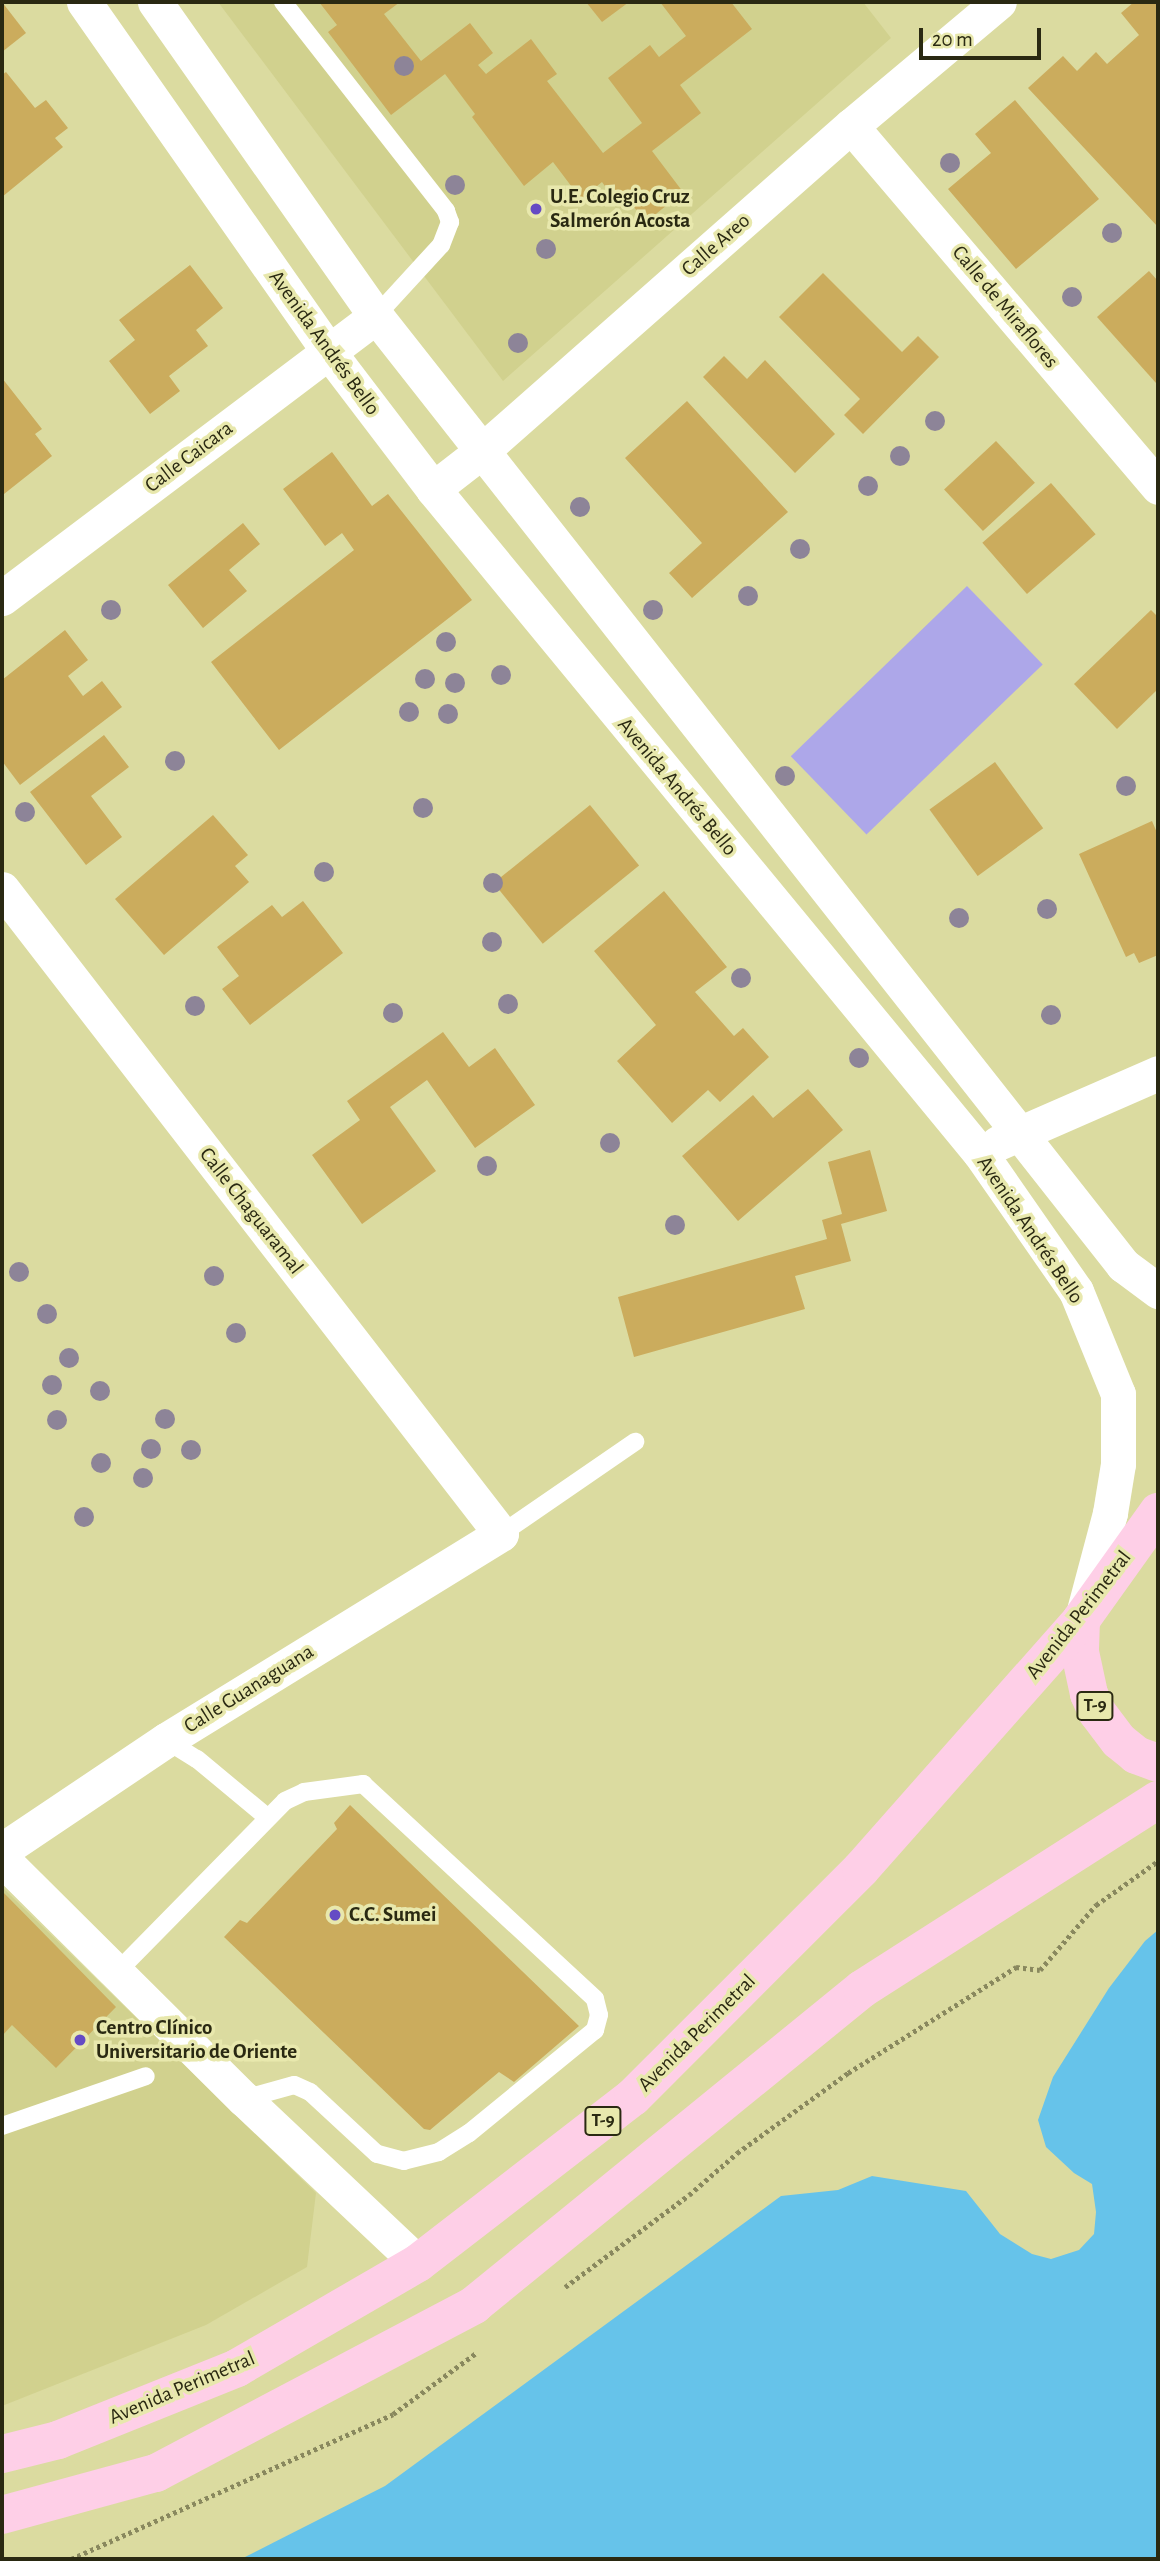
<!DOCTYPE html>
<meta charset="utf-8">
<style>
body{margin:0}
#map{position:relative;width:1160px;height:2561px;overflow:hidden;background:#dbdba0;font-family:"Alegreya Sans",sans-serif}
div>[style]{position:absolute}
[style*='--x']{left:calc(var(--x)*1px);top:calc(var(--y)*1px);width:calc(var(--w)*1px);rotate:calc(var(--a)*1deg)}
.built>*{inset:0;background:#d1d18e}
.green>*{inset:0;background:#ada7e9;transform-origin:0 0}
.water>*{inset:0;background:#66c3ea}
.building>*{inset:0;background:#cbac5d;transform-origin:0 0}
.path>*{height:4.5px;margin-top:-2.25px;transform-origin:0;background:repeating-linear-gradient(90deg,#89885e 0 3.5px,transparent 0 7px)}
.service>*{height:18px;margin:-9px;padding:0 9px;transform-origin:9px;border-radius:9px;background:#fff}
.minor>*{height:35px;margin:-17.5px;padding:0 17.5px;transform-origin:17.5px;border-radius:17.5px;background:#fff}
.primary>*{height:38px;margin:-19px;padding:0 19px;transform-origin:19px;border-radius:19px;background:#fecfe7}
.trees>*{width:20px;height:20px;margin:-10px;border-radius:50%;background:#8d8498}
.dots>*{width:19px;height:19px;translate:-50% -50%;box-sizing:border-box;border:4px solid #e8e8ad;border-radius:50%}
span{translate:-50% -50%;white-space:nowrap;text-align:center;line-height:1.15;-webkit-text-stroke:7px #e8e8ad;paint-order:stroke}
.shield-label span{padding:2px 5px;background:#e8e8ad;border:2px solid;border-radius:5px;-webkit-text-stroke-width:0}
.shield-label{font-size:19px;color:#2a2912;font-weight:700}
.poi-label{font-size:21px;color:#2a2912;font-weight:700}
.left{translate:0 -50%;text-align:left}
.street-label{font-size:21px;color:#2a2912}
.frame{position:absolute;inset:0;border:4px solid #2a2912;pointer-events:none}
.scale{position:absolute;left:919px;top:28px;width:122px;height:32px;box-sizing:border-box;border:4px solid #2a2912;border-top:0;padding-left:9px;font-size:21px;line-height:24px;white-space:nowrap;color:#2a2912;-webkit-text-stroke:5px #e8e8ad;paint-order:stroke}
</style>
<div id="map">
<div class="built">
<i style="clip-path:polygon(218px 2px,863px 2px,891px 38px,503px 381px)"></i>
<i style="clip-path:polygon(2px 1887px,316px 2193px,307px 2267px,206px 2325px,2px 2406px)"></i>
</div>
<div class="green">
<i style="left:967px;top:586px;width:109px;height:245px;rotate:46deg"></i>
</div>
<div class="water">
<i style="clip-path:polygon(1158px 1930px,1158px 2559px,241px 2559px,385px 2486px,781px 2196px,838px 2190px,872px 2176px,966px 2191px,1000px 2234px,1032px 2254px,1051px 2259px,1079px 2250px,1094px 2234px,1096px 2212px,1092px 2184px,1074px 2173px,1046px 2147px,1038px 2120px,1053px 2077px,1109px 1988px,1145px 1941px)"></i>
</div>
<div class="building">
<i style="clip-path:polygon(2px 2px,26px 33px,2px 52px)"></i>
<i style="clip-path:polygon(319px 2px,400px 2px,384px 14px,421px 61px,470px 23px,493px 53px,478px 65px,486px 74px,531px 39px,557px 74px,547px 81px,603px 153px,642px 123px,608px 78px,650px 45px,659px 57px,686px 36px,660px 2px,731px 2px,752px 29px,680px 85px,701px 113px,652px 151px,683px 192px,646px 222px,629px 201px,621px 208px,602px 182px,581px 199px,553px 162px,524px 186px,472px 117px,475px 114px,445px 74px,391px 115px,328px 32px,337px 25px)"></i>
<i style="clip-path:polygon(586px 2px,629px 2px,602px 22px)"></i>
<i style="clip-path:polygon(1134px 2px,1158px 2px,1158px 227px,1028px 88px,1063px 56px,1077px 71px,1096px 52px,1107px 64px,1139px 35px,1121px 13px)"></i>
<i style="clip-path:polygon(6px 72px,35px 108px,46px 100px,68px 128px,55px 138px,63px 147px,2px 197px,2px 75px)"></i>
<i style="clip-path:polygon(1015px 100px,1099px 199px,1016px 269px,948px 189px,991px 153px,975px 134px)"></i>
<i style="clip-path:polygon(190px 265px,223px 308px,196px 330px,208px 346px,169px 376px,180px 391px,150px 414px,109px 361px,135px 340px,119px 320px)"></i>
<i style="clip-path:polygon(1149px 271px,1158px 281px,1156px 383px,1097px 317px)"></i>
<i style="clip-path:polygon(823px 273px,902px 352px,918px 336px,939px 357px,863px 434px,844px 415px,860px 399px,779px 317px)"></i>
<i style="clip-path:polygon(724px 356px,747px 379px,765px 360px,835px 434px,795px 473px,703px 377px)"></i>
<i style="clip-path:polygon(2px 378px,42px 429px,35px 434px,52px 456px,4px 494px)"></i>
<i style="clip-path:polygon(687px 401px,788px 512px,692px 598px,669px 573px,702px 543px,625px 458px)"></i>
<i style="left:996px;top:441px;width:57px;height:71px;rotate:47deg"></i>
<i style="clip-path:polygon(332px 452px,372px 506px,388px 494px,472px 600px,279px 750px,211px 662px,354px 550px,342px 533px,325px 546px,283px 489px)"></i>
<i style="left:1051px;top:483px;width:68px;height:91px;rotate:49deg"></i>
<i style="clip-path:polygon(243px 523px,260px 544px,229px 570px,247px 591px,203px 628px,168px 585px)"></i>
<i style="clip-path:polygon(1151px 610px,1158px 617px,1158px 689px,1117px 729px,1074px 684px)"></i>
<i style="clip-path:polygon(65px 630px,88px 660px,68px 676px,83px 696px,102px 681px,122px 707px,20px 785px,2px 761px,2px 680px)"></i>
<i style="clip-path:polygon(104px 735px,129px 767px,91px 796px,122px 837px,86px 865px,30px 792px)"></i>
<i style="left:995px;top:762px;width:82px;height:81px;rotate:54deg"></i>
<i style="left:590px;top:805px;width:78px;height:124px;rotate:51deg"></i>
<i style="clip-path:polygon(213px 815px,248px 855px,235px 866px,249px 882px,164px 955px,115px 899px)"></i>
<i style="clip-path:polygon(1152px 821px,1158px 835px,1158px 955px,1139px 963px,1134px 953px,1126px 957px,1079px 854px)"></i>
<i style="clip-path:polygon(664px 891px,727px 967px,695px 992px,734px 1036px,743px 1028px,769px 1057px,720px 1102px,708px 1090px,672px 1123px,617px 1061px,656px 1025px,594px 951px)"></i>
<i style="clip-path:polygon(303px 901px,343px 953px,250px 1025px,222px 989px,239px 976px,217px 947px,272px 905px,282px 917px)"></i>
<i style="clip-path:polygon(443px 1032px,469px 1067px,495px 1048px,535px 1105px,475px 1148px,427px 1080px,390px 1107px,436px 1171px,362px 1224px,312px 1155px,360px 1120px,347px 1101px)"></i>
<i style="clip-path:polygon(808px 1089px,843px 1130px,738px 1221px,682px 1156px,753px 1095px,773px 1118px)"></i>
<i style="clip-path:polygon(870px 1150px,887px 1211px,841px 1224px,851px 1261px,795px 1276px,805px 1309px,634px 1357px,618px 1297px,827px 1239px,822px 1220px,842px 1214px,828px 1162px)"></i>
<i style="clip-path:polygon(350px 1805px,579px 2026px,514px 2082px,499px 2072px,430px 2130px,424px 2129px,224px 1937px,240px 1920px,247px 1923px,337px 1829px,334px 1823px)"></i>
<i style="clip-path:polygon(2px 1891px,116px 2007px,56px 2068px,12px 2025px,2px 2036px)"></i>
</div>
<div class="path">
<i style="--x:565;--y:2287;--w:154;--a:-36.6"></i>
<i style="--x:689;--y:2195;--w:64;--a:-41.2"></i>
<i style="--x:737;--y:2153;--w:137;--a:-35.8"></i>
<i style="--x:848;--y:2073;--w:199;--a:-32.2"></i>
<i style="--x:1016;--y:1967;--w:24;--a:7"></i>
<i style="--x:1040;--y:1970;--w:86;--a:-49.3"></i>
<i style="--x:1096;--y:1905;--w:76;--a:-35.4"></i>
<i style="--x:71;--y:2559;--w:353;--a:-24.2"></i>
<i style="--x:393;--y:2414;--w:103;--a:-36.3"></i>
</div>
<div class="service">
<i style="--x:283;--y:2;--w:265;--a:52"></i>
<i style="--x:446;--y:211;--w:12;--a:70"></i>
<i style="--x:450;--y:222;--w:25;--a:111"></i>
<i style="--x:441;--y:245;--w:96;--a:132.5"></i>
<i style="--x:501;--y:1534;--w:163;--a:-34.5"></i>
<i style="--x:166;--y:1740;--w:36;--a:32"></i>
<i style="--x:197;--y:1759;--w:92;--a:39.7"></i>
<i style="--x:118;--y:1971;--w:238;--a:-45.5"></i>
<i style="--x:285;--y:1801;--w:21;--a:-25"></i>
<i style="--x:304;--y:1792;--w:60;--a:-7.7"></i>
<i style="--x:363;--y:1784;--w:316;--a:42.8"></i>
<i style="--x:595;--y:1999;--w:16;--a:76"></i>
<i style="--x:599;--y:2015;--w:16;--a:105"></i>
<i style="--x:595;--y:2030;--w:163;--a:140.7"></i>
<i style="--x:469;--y:2133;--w:36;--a:148"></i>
<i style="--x:439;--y:2152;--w:36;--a:166"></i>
<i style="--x:404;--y:2161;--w:28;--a:-165"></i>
<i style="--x:377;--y:2154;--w:91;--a:-137.2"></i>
<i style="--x:310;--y:2092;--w:17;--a:-156"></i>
<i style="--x:294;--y:2085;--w:52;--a:164.4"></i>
<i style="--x:2;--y:2126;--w:152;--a:-19.1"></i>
</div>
<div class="minor">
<i style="--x:84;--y:2;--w:426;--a:55"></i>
<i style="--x:328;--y:351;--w:173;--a:52.7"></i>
<i style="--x:433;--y:489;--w:860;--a:50.52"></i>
<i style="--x:980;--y:1153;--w:168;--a:55.2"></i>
<i style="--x:1076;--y:1291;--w:111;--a:67.8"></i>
<i style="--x:1118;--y:1394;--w:70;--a:90"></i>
<i style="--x:1118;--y:1464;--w:50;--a:99.3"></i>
<i style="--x:1110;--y:1513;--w:101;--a:104.9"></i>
<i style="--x:155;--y:2;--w:384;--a:54.9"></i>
<i style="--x:376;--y:316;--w:1208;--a:51.79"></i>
<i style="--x:1123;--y:1265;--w:44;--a:36.6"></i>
<i style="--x:851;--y:126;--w:474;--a:49.6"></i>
<i style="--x:433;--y:489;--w:62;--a:-37.8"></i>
<i style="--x:482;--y:451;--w:492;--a:-41.4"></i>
<i style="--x:851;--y:126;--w:193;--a:-40"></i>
<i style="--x:2;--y:598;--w:468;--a:-37"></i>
<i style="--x:2;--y:889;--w:815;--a:52.27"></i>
<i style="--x:501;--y:1534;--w:393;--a:148.4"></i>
<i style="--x:166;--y:1740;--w:197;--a:146.1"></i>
<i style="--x:998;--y:1143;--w:175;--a:-23.6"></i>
<i style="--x:2;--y:1859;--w:341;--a:44.8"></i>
<i style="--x:244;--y:2099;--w:239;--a:43.3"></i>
</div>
<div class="primary">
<i style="--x:1081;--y:1620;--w:32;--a:92"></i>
<i style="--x:1080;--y:1652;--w:43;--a:77.9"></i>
<i style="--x:1089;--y:1694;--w:20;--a:66"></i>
<i style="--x:1097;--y:1712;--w:36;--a:53"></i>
<i style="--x:1119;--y:1741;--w:22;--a:39"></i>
<i style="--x:1136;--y:1755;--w:23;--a:20"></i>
<i style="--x:2;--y:2454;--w:58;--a:-14"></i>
<i style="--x:58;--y:2440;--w:193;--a:-21.9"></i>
<i style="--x:237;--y:2368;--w:209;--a:-30.1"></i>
<i style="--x:418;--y:2263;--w:272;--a:-37.7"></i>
<i style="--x:633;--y:2097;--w:322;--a:-45"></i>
<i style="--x:861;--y:1869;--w:332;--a:-48.5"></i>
<i style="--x:1081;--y:1620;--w:133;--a:-54.5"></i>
<i style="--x:2;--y:2515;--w:160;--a:-15.3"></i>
<i style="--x:156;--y:2473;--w:360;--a:-27.8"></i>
<i style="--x:474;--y:2305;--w:500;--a:-39.16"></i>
<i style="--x:862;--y:1989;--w:351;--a:-32.6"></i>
</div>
<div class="trees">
<i style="left:404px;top:66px"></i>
<i style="left:950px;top:163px"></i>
<i style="left:455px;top:185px"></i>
<i style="left:1112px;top:233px"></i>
<i style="left:546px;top:249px"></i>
<i style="left:1072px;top:297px"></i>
<i style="left:518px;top:343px"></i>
<i style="left:935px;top:421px"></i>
<i style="left:900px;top:456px"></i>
<i style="left:868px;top:486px"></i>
<i style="left:580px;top:507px"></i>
<i style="left:800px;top:549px"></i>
<i style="left:748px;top:596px"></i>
<i style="left:111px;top:610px"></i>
<i style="left:653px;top:610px"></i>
<i style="left:446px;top:642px"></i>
<i style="left:501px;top:675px"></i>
<i style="left:425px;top:679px"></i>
<i style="left:455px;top:683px"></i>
<i style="left:409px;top:712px"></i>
<i style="left:448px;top:714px"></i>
<i style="left:175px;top:761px"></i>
<i style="left:785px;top:776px"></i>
<i style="left:1126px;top:786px"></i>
<i style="left:423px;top:808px"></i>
<i style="left:25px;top:812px"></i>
<i style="left:324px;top:872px"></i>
<i style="left:493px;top:883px"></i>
<i style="left:1047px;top:909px"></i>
<i style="left:959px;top:918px"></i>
<i style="left:492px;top:942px"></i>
<i style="left:741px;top:978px"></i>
<i style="left:508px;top:1004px"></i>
<i style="left:195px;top:1006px"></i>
<i style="left:393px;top:1013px"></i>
<i style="left:1051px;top:1015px"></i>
<i style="left:859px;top:1058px"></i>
<i style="left:610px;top:1143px"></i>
<i style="left:487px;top:1166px"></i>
<i style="left:675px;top:1225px"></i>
<i style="left:19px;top:1272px"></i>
<i style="left:214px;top:1276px"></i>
<i style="left:47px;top:1314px"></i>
<i style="left:236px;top:1333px"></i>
<i style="left:69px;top:1358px"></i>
<i style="left:52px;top:1385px"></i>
<i style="left:100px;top:1391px"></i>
<i style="left:165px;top:1419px"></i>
<i style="left:57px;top:1420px"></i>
<i style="left:151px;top:1449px"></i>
<i style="left:191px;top:1450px"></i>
<i style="left:101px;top:1463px"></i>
<i style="left:143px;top:1478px"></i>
<i style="left:84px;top:1517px"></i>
</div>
<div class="dots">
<i style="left:536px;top:209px;background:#654bc4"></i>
<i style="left:335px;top:1915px;background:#654bc4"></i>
<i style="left:80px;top:2040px;background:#654bc4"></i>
</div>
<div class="shield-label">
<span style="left:1095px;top:1706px">T-9</span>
<span style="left:603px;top:2121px">T-9</span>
</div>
<div class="poi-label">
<span class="left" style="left:550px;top:209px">U.E. Colegio Cruz<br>Salmerón Acosta</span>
<span class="left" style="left:349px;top:1915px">C.C. Sumei</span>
<span class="left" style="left:96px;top:2040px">Centro Clínico<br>Universitario de Oriente</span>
</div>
<div class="street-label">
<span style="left:716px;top:245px;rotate:-41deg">Calle Areo</span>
<span style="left:1005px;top:307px;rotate:50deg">Calle de Miraflores</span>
<span style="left:324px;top:343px;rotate:54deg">Avenida Andrés Bello</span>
<span style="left:189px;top:457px;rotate:-37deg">Calle Caicara</span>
<span style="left:677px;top:787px;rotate:50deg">Avenida Andrés Bello</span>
<span style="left:251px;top:1211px;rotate:52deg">Calle Chaguaramal</span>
<span style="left:1030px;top:1230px;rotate:56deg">Avenida Andrés Bello</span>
<span style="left:1079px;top:1615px;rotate:-52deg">Avenida Perimetral</span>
<span style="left:249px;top:1689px;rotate:-32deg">Calle Guanaguana</span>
<span style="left:697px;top:2033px;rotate:-45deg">Avenida Perimetral</span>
<span style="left:182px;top:2388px;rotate:-23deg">Avenida Perimetral</span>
</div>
<div class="frame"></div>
<div class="scale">20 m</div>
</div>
